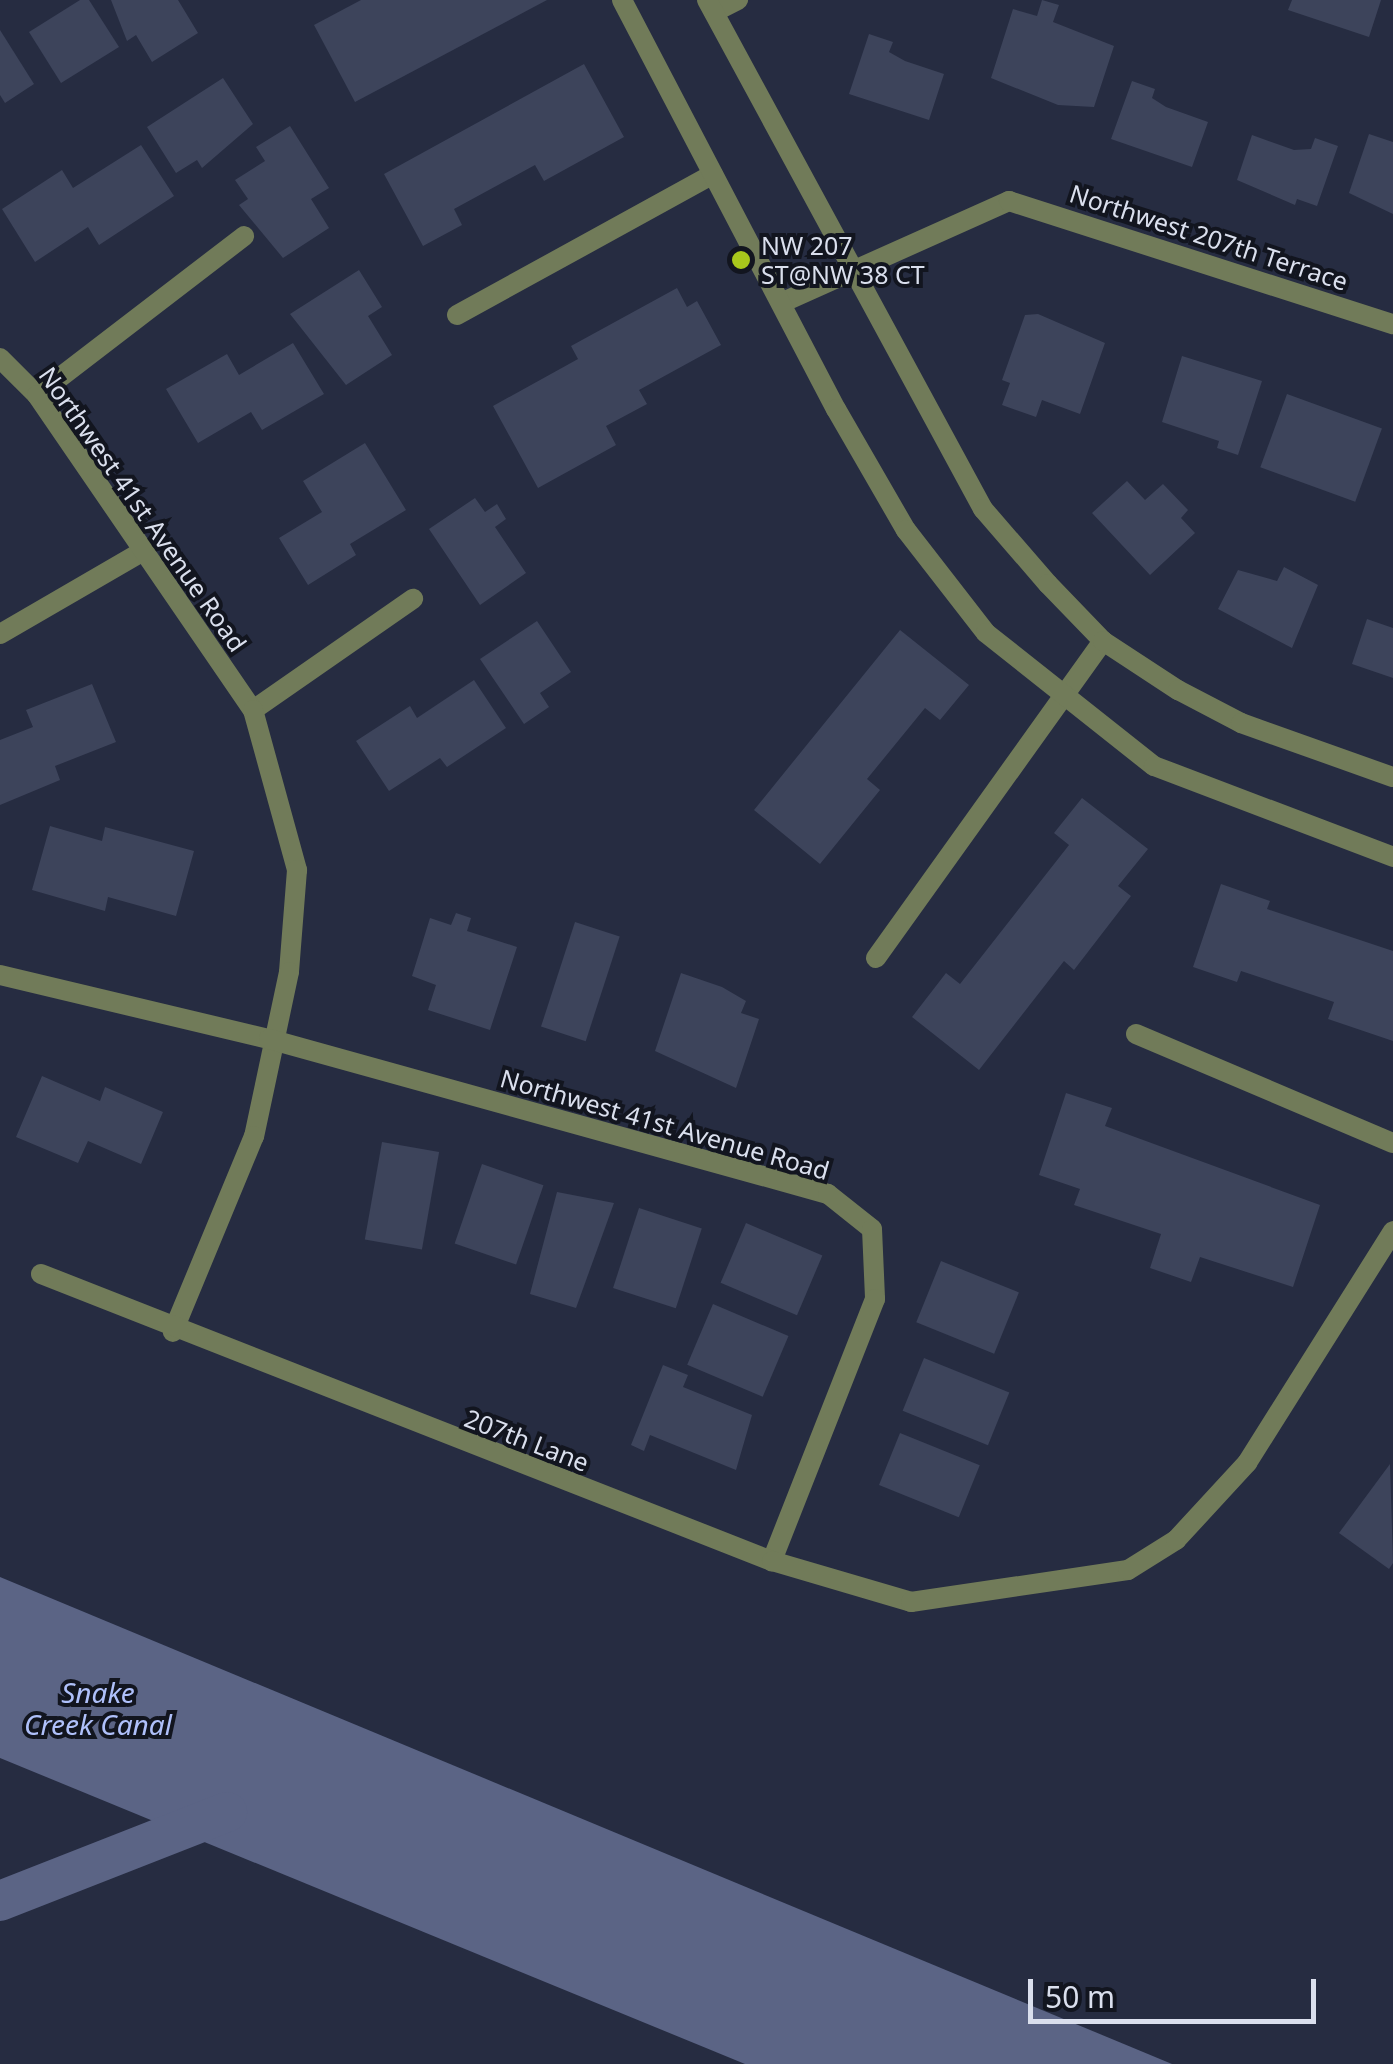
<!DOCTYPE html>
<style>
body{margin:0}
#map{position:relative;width:1393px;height:2064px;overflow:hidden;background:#262c41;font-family:"Noto Sans",sans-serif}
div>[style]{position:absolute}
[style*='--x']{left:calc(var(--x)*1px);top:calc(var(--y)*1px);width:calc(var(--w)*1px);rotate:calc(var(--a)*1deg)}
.water>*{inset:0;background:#5b6485}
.canal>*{height:40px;margin:-20px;padding:0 20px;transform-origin:20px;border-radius:20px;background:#5b6485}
.building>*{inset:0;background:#3d445b;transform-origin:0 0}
.service>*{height:20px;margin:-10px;padding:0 10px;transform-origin:10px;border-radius:10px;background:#717b59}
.minor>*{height:20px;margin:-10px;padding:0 10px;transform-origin:10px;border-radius:10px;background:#717b59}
.tertiary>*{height:20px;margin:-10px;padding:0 10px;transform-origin:10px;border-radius:10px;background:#717b59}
.dots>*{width:28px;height:28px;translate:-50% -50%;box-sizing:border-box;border:5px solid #12151f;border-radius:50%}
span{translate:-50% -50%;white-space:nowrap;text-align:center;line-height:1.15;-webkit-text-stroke:8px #12151f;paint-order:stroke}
.street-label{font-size:25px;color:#dadfed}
.poi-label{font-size:25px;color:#dadfed}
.left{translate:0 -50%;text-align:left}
.water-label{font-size:28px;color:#afc0fa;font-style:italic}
.scale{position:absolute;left:1028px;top:1979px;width:288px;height:45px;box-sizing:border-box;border:5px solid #dadfed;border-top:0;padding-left:12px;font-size:30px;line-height:35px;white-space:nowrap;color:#dadfed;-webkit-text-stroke:8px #12151f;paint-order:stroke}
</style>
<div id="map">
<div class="water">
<i style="clip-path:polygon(0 1577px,1172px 2064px,745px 2064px,0 1758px)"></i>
</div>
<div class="canal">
<i style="--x:0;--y:1901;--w:244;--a:-21.4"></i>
</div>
<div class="building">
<i style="clip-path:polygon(80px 0,89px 0,119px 47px,61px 83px,29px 32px)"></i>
<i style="clip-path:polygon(111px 0,178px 0,198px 33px,152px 62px,136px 35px,127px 41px)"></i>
<i style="clip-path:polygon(361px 0,547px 0,355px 102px,314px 25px)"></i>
<i style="clip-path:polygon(1042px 0,1059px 5px,1053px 22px,1114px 46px,1094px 107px,1058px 105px,991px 78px,1013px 9px,1037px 16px)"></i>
<i style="clip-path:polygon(1292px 0,1381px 0,1369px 37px,1288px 10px)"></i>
<i style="clip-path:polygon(0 30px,34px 84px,5px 103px,0 95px)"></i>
<i style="clip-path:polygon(869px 34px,893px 42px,889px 52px,905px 61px,944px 74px,929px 120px,849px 94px)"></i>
<i style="clip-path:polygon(584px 64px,624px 137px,544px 181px,535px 165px,454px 209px,462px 225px,423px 246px,384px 174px)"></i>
<i style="clip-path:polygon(223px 78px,253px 124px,202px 168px,197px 160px,176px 173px,147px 127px)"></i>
<i style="clip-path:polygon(1132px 81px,1155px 89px,1152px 98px,1166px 107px,1208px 122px,1192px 167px,1111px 139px)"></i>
<i style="clip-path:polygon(290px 126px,329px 188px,311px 199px,329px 228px,283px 258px,239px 205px,248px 199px,235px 180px,265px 161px,256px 147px)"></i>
<i style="clip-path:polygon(1369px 134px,1393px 142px,1393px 214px,1349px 193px)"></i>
<i style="clip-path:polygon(1252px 135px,1294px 150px,1311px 149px,1315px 138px,1338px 146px,1317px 206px,1297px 199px,1295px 205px,1237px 180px)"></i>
<i style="clip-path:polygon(141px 145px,174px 196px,99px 245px,88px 227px,35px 262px,2px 209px,62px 170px,73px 188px)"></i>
<i style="clip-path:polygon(359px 270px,382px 307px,368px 316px,392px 355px,346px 385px,290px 314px)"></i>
<i style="clip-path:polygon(677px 288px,687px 307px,697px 301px,721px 345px,639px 390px,647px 404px,606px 426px,616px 445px,538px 488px,493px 406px,578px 359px,571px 346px)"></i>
<i style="clip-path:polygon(1038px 314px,1105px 343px,1080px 414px,1042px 400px,1036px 417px,1002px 405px,1010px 383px,1002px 380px,1025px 315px)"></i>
<i style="clip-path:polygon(293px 343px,324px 394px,262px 430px,251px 412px,198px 443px,166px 389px,227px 354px,239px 375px)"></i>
<i style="clip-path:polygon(1182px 356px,1262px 381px,1238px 455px,1217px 448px,1219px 441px,1162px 422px)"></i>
<i style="left:1287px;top:394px;width:101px;height:78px;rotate:20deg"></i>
<i style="clip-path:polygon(365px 443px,406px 510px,350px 544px,356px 555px,308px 585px,279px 538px,322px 512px,303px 481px)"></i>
<i style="clip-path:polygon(1127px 481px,1145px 500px,1163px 484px,1188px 510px,1181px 518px,1195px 533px,1150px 575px,1092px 513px)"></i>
<i style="clip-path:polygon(475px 498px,485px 512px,497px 504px,506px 519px,495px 527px,526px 573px,480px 605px,429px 529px)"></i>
<i style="clip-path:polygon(1284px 567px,1318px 585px,1292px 648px,1218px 609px,1238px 570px,1277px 581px)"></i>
<i style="clip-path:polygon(1367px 619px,1393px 628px,1393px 678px,1352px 664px)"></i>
<i style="clip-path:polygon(537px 621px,571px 672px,540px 693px,549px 707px,524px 724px,480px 659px)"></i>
<i style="clip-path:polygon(900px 630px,969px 685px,940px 720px,925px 708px,867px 779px,880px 790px,820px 864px,754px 810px)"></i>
<i style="clip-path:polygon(474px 680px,506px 728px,447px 767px,440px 758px,389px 791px,356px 741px,410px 706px,417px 718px)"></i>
<i style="clip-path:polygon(92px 684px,116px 742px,55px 766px,60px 780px,0 805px,0 740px,33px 727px,26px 710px)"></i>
<i style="clip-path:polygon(1082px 798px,1148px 849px,1118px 886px,1131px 896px,1074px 970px,1064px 961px,979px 1070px,912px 1017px,946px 973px,960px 984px,1069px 845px,1054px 833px)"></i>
<i style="clip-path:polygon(50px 826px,102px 841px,105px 827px,194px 851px,176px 916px,108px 897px,105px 911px,32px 890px)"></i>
<i style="clip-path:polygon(1221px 884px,1270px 901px,1267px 909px,1393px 951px,1393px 1041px,1328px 1019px,1334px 1002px,1241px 971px,1237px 982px,1193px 967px)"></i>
<i style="clip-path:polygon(456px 913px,471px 918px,467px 931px,517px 947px,490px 1030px,428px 1010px,436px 985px,412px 976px,430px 918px,451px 925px)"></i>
<i style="left:575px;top:922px;width:47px;height:110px;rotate:18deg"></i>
<i style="clip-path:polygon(681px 973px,722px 987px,746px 1001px,741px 1013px,759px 1019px,736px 1088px,655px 1051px)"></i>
<i style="clip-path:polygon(42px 1076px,100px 1101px,105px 1087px,163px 1112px,141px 1164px,88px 1141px,78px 1163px,16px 1137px)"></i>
<i style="clip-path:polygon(1066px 1093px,1112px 1108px,1105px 1126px,1320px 1205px,1293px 1287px,1200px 1257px,1191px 1282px,1150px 1268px,1161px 1234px,1074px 1205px,1080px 1189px,1039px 1175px)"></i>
<i style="left:382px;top:1142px;width:58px;height:99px;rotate:10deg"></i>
<i style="left:482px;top:1164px;width:65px;height:84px;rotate:19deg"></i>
<i style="clip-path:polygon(557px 1192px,614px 1203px,576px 1308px,530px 1294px)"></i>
<i style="left:639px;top:1208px;width:66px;height:84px;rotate:18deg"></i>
<i style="left:746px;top:1223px;width:83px;height:65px;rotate:23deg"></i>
<i style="left:941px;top:1261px;width:84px;height:66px;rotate:22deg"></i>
<i style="left:713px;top:1304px;width:82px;height:66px;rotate:23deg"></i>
<i style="left:924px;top:1358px;width:92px;height:57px;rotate:22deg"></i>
<i style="clip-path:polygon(663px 1365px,688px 1375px,683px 1387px,752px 1415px,736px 1470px,650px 1435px,644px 1451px,631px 1445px)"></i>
<i style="left:900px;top:1433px;width:86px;height:56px;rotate:22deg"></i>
<i style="clip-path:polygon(1390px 1464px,1393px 1563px,1389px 1569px,1339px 1533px)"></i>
</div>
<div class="service">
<i style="--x:714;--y:12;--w:27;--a:-27"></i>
<i style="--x:457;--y:315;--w:292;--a:-28.8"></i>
<i style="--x:37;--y:395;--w:261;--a:-37.5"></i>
<i style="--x:0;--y:634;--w:168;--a:-30.1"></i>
<i style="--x:253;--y:710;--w:195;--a:-34.8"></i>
<i style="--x:876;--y:958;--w:390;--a:-54.4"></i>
<i style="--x:1136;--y:1034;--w:279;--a:23"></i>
</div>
<div class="minor">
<i style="--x:781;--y:303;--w:250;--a:-24.1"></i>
<i style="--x:1009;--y:201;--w:403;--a:17.8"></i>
<i style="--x:0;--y:358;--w:52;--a:45"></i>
<i style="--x:37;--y:395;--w:382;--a:55.6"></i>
<i style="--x:253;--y:710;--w:166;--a:74.6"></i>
<i style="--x:297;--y:870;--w:102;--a:94.5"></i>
<i style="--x:289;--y:972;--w:168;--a:102"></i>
<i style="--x:254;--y:1136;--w:212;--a:112.5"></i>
<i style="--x:0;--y:975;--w:277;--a:13.4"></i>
<i style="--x:269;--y:1039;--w:580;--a:15.5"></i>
<i style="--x:828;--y:1194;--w:56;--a:38.5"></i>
<i style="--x:872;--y:1229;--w:70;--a:87.5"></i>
<i style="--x:875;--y:1299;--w:282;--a:111.5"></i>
<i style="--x:41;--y:1274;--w:785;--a:21.44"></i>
<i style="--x:772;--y:1561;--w:145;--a:16.4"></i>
<i style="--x:911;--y:1602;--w:219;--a:-8.4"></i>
<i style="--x:1128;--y:1570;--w:57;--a:-32"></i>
<i style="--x:1176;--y:1540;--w:105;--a:-47.3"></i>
<i style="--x:1247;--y:1463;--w:274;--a:-57.8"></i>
</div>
<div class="tertiary">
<i style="--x:622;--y:0;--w:462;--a:62.4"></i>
<i style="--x:836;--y:409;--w:140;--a:60"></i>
<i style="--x:906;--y:530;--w:130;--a:52.2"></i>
<i style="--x:986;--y:633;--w:214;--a:38.4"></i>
<i style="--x:1154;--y:766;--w:256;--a:20.8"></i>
<i style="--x:707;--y:0;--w:579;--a:61.53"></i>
<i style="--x:983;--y:509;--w:99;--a:49.1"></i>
<i style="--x:1048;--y:584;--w:79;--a:46"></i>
<i style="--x:1103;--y:641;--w:90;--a:33.2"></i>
<i style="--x:1178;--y:690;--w:71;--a:27.6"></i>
<i style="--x:1241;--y:723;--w:161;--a:19.6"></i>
</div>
<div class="dots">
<i style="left:741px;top:260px;background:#a8c71c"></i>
</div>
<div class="street-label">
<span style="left:1209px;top:237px;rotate:18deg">Northwest 207th Terrace</span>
<span style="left:143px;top:509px;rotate:55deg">Northwest 41st Avenue Road</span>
<span style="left:665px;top:1124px;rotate:16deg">Northwest 41st Avenue Road</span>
<span style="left:527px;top:1440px;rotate:21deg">207th Lane</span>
</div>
<div class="poi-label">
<span class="left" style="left:761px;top:260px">NW 207<br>ST@NW 38 CT</span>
</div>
<div class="water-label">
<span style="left:98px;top:1708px">Snake<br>Creek Canal</span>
</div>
<div class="scale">50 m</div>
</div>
